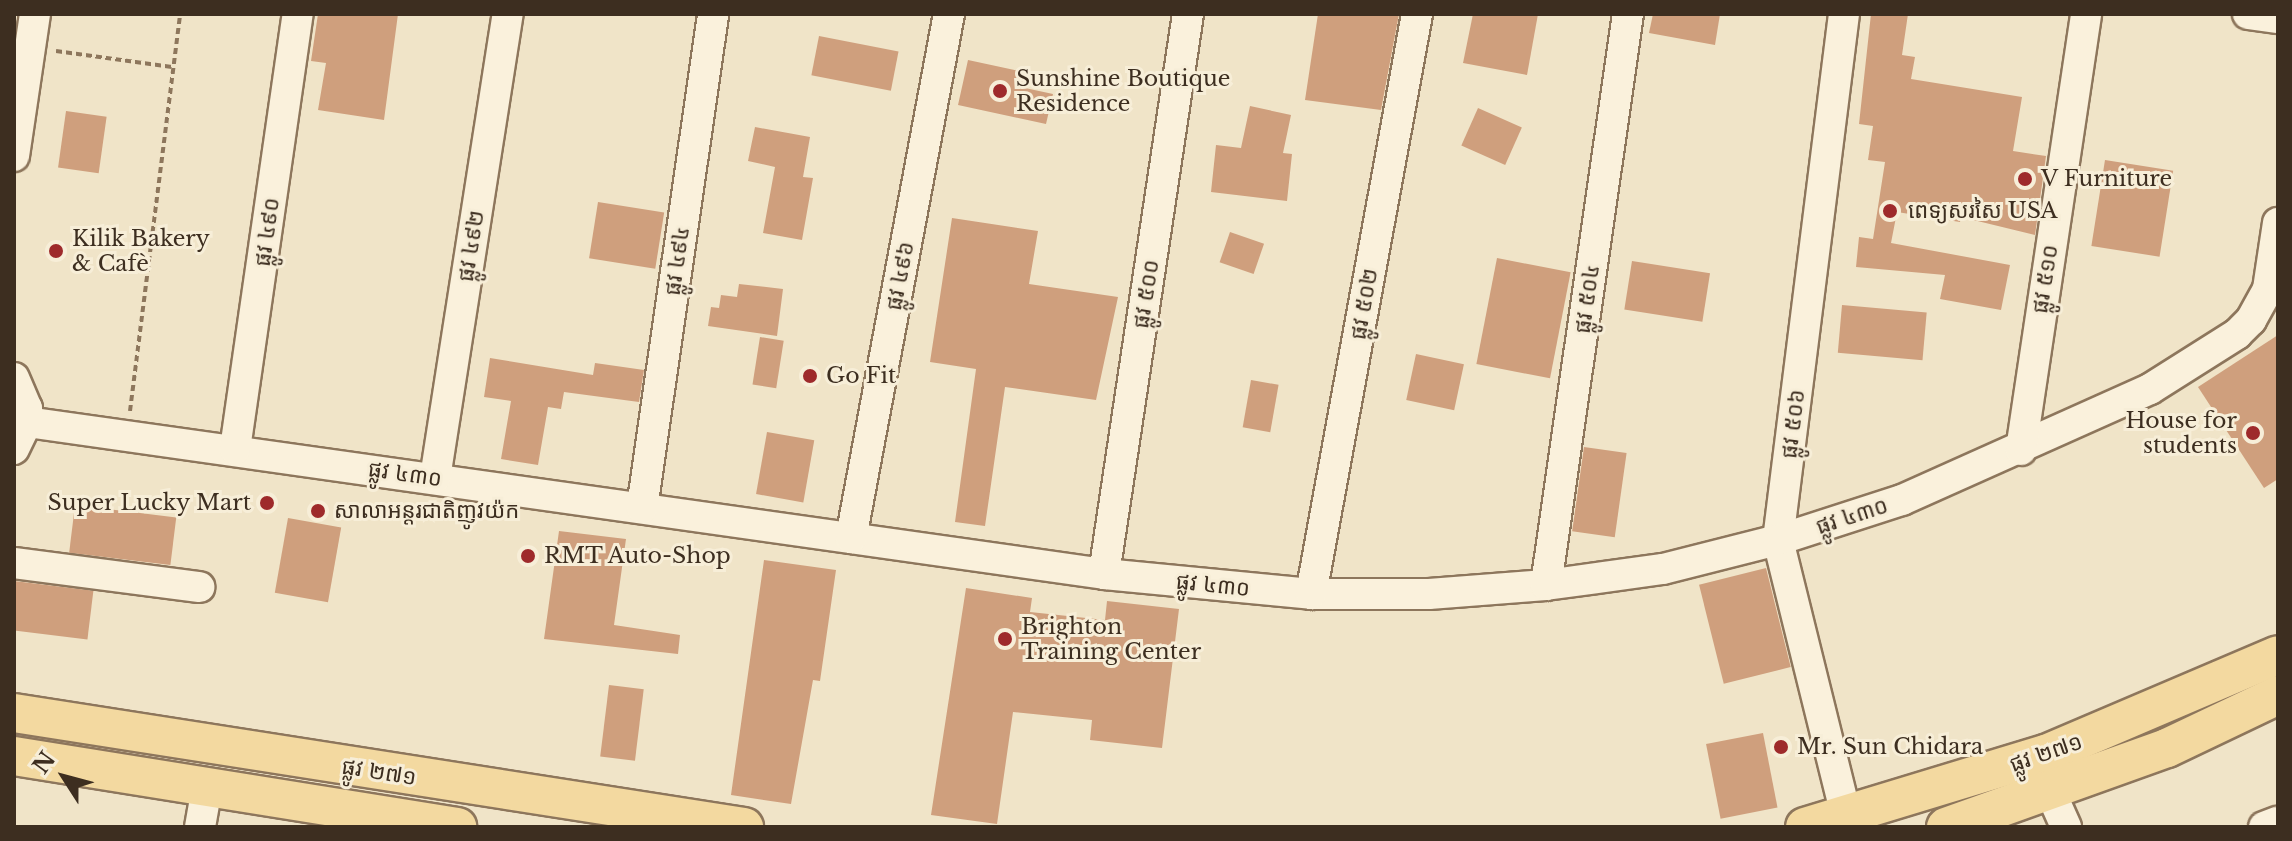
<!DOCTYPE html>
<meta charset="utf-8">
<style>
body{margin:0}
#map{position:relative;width:2292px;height:841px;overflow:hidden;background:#f0e4c8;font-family:"Libre Baskerville","Noto Sans Khmer",serif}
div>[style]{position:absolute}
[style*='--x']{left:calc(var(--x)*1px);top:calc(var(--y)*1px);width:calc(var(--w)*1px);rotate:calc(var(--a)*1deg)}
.building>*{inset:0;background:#cf9f7d;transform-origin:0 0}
.path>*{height:4px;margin-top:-2px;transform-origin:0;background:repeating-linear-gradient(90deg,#8d765c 0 6px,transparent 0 10px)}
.roads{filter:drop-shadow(2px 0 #8d765c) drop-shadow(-2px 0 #8d765c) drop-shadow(0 2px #8d765c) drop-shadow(0 -2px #8d765c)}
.minor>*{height:30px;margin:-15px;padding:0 15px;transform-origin:15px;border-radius:15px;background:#faf1dc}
.major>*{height:38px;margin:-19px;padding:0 19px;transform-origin:19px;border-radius:19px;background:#f3d9a0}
.dots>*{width:22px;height:22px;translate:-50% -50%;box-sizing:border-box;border:4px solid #f7eed8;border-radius:50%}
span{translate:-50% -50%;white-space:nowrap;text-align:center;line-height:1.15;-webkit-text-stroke:6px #f7eed8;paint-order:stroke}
.poi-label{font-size:22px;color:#3d2e20}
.left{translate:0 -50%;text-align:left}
.right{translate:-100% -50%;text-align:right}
.street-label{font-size:22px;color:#3d2e20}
.frame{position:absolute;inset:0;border:16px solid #3d2e20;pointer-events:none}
.north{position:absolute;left:24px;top:737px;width:80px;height:80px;-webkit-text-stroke:6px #f7eed8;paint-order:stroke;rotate:306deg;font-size:22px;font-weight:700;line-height:32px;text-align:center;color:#3d2e20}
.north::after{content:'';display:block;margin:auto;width:28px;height:36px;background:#3d2e20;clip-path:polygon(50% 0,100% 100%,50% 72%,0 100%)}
</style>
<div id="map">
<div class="building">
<i style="clip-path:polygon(318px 14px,398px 14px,384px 120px,318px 110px,326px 63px,311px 61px)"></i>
<i style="clip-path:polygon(1318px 14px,1399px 14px,1381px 110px,1305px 100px)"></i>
<i style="clip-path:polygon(1473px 14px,1538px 14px,1527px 75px,1463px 63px)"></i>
<i style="clip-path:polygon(1653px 14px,1720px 14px,1715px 45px,1649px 33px)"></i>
<i style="clip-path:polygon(1871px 14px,1908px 14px,1902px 55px,1915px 57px,1911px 79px,2022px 97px,2013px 151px,2046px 156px,2035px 235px,1961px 217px,1960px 222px,1897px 212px,1891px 243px,2010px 265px,2001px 310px,1940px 299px,1945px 275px,1856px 267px,1859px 237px,1873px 239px,1885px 162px,1868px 160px,1873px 126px,1859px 124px)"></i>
<i style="left:819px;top:36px;width:81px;height:40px;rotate:11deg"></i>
<i style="clip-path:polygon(968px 60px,1028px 73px,1025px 88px,1053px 94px,1046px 124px,958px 105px)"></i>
<i style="clip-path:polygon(1250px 106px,1291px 115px,1283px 153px,1292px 154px,1287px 201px,1211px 192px,1216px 145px,1241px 148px)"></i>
<i style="left:1478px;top:108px;width:48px;height:41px;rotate:24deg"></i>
<i style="left:66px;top:111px;width:41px;height:57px;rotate:8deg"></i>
<i style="clip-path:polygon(755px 127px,810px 137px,803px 177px,813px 178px,802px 240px,763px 233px,775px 167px,748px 161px)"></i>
<i style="left:2105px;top:160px;width:69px;height:87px;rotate:9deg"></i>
<i style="left:598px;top:202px;width:67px;height:57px;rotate:9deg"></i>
<i style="clip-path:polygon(952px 218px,1038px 231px,1029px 284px,1118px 297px,1096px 400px,1005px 387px,985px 526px,955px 522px,976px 369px,930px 362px)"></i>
<i style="left:1230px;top:232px;width:36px;height:32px;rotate:19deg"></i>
<i style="left:1497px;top:258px;width:75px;height:108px;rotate:11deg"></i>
<i style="left:1632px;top:261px;width:79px;height:49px;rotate:9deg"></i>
<i style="clip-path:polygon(739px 284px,783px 289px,777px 336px,708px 326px,711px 307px,719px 308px,721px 295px,737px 297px)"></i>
<i style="left:1842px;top:305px;width:85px;height:48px;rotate:5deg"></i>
<i style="clip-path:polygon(2278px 335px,2278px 479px,2264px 488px,2198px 387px)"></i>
<i style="left:760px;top:337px;width:24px;height:48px;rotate:9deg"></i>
<i style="left:1416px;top:354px;width:49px;height:47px;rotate:12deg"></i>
<i style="clip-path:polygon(490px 358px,593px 375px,595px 363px,644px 370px,639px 402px,564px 392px,561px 409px,548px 407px,538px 465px,501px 459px,511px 401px,484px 397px)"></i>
<i style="left:1251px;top:380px;width:28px;height:48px;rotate:10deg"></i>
<i style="left:767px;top:432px;width:48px;height:63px;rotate:10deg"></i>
<i style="left:1584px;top:447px;width:43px;height:85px;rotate:8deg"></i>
<i style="left:75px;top:505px;width:102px;height:48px;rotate:7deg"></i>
<i style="left:288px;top:518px;width:54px;height:76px;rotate:10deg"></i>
<i style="clip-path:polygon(559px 531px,626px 539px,614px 625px,680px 635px,678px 654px,544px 639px)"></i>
<i style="clip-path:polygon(764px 560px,836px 570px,820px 681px,813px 680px,791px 804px,731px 795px)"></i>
<i style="left:1766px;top:568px;width:102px;height:69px;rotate:76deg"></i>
<i style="left:14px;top:581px;width:80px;height:49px;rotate:7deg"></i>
<i style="clip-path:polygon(966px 588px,1032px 598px,1030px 612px,1105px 620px,1107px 601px,1179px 609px,1162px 748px,1090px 740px,1092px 720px,1013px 712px,997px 824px,931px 815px)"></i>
<i style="left:609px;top:685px;width:35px;height:72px;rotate:7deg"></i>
<i style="left:1763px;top:733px;width:76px;height:58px;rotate:79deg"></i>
</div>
<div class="path">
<i style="--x:56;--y:51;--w:117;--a:7.9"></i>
<i style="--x:130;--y:411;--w:400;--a:-82.8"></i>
</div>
<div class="roads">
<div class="minor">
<i style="--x:1844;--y:14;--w:530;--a:97.15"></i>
<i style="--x:1778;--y:540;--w:296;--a:76.1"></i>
<i style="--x:2248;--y:14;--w:30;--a:8"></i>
<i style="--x:14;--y:156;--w:144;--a:-81.6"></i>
<i style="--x:14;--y:378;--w:33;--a:67"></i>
<i style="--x:27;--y:408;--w:14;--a:90"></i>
<i style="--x:27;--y:422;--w:30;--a:116"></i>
<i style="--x:27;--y:422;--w:1088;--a:8.03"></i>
<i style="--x:1104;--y:574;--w:208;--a:5.5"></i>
<i style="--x:1311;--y:594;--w:118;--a:0"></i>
<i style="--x:1429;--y:594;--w:117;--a:-4.4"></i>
<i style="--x:1546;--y:585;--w:118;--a:-7.8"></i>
<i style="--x:1663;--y:569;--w:119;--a:-14.2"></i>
<i style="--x:1778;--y:540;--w:130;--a:-17.9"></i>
<i style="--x:1902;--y:500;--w:272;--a:-24.1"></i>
<i style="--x:2150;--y:389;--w:103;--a:-32.3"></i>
<i style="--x:2237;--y:334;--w:20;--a:-45"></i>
<i style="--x:2251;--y:320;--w:35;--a:-61"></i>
<i style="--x:2268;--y:289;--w:67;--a:-81.4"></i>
<i style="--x:235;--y:449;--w:440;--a:-81.8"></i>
<i style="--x:2021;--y:450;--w:441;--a:-81.5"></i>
<i style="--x:435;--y:478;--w:470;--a:-81.1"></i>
<i style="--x:642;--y:508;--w:499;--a:-81.8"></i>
<i style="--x:851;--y:538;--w:533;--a:-79.41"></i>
<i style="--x:14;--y:563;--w:187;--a:7.4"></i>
<i style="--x:1104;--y:574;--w:566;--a:-81.47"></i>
<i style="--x:1546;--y:585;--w:577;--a:-81.83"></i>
<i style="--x:1311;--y:594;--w:590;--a:-79.64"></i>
<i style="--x:2051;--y:793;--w:37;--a:66"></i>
<i style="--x:200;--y:827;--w:40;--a:-80"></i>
<i style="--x:2264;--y:827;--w:14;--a:-21"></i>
</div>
<div class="major">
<i style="--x:14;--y:713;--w:739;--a:8.88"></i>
<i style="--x:14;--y:756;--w:449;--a:9.1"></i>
<i style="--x:1805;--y:827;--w:252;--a:-16.9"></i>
<i style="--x:2046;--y:754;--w:252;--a:-23.1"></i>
<i style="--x:1946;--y:827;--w:235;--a:-19.7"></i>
<i style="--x:2167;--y:748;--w:123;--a:-25.5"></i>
</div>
</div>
<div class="dots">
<i style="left:1000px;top:91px;background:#9e2a2b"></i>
<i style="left:2025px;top:179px;background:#9e2a2b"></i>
<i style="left:1890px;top:211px;background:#9e2a2b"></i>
<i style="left:56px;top:251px;background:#9e2a2b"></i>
<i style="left:810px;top:376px;background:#9e2a2b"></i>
<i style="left:2253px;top:433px;background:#9e2a2b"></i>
<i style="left:267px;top:503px;background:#9e2a2b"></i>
<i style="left:318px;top:511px;background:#9e2a2b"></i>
<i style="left:528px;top:556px;background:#9e2a2b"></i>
<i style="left:1005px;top:639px;background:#9e2a2b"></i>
<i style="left:1781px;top:747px;background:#9e2a2b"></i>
</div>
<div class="poi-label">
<span class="left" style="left:1016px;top:91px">Sunshine Boutique<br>Residence</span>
<span class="left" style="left:2041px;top:179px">V Furniture</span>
<span class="left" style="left:1908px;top:211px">ពេទ្យសរសៃ USA</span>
<span class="left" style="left:72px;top:251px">Kilik Bakery<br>&amp; Cafè</span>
<span class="left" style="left:826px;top:376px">Go Fit</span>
<span class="right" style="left:2237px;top:433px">House for<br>students</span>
<span class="right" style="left:251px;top:503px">Super Lucky Mart</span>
<span class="left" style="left:334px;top:511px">សាលាអន្តរជាតិញូវយ៉ក</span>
<span class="left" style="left:544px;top:556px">RMT Auto-Shop</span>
<span class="left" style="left:1021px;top:639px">Brighton<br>Training Center</span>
<span class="left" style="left:1797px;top:747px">Mr. Sun Chidara</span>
</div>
<div class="street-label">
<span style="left:267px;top:232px;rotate:-82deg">ផ្លូវ ៤៩០</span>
<span style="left:471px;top:246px;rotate:-81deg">ផ្លូវ ៤៩២</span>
<span style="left:677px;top:261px;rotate:-82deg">ផ្លូវ ៤៩៤</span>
<span style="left:900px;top:276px;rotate:-79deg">ផ្លូវ ៤៩៦</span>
<span style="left:2045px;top:279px;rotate:-81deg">ផ្លូវ ៥១០</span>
<span style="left:1146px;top:294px;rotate:-81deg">ផ្លូវ ៥០០</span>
<span style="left:1587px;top:299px;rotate:-82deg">ផ្លូវ ៥០៤</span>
<span style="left:1364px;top:304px;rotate:-80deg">ផ្លូវ ៥០២</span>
<span style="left:1793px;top:424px;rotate:-83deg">ផ្លូវ ៥០៦</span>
<span style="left:405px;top:474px;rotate:8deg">ផ្លូវ ៤៣០</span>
<span style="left:1852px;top:516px;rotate:-18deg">ផ្លូវ ៤៣០</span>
<span style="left:1213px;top:585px;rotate:6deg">ផ្លូវ ៤៣០</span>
<span style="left:2046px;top:753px;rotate:-19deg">ផ្លូវ ២៧១</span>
<span style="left:379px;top:772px;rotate:9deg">ផ្លូវ ២៧១</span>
</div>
<div class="frame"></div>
<div class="north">N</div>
</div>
